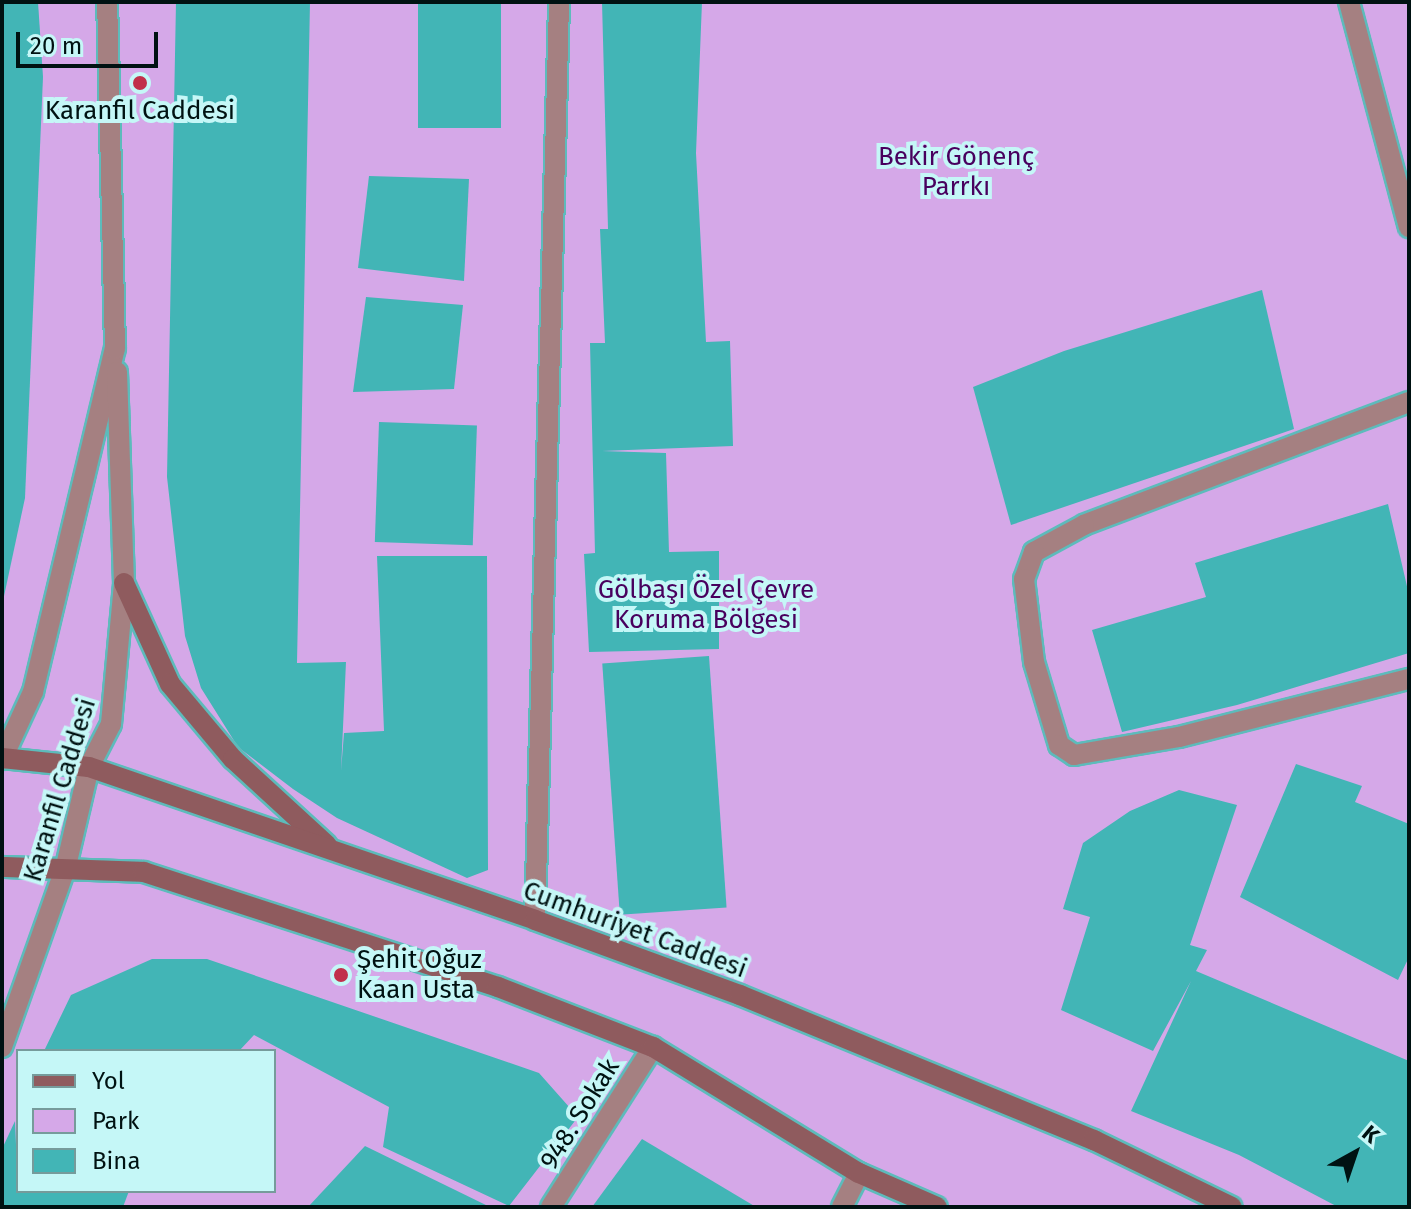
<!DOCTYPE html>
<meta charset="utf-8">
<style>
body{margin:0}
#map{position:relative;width:1411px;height:1209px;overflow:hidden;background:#72e0e0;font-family:"Fira Sans",sans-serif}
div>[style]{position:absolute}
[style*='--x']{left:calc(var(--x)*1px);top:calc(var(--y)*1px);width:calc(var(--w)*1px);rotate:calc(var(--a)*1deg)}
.green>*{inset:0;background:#d5a8e8}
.building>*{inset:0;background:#42b5b6;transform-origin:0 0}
.roads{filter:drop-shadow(2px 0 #5dbbbb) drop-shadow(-2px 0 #5dbbbb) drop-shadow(0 2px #5dbbbb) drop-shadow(0 -2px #5dbbbb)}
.minor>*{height:20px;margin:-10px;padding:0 10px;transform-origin:10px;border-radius:10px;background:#a58081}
.tertiary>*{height:20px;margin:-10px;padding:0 10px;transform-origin:10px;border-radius:10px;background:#a58081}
.secondary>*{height:20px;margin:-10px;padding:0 10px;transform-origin:10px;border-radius:10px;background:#8f5b5e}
.dots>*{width:22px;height:22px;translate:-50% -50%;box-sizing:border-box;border:4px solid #c5f7f7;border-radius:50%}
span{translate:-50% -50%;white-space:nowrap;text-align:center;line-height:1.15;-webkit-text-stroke:8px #c5f7f7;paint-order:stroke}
.poi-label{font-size:26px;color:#001212}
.left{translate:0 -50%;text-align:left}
.park-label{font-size:26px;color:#48005e}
.street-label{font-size:26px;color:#001212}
.frame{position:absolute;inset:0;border:4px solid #001212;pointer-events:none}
.legend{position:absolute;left:16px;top:1049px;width:260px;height:144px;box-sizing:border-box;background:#c5f7f7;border:2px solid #769b9b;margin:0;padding:10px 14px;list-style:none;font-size:24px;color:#001212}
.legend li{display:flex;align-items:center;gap:16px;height:40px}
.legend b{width:40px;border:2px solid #769b9b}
.north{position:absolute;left:1315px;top:1113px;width:80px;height:80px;-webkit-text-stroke:6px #c5f7f7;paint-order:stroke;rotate:40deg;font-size:22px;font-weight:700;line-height:32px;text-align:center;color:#001212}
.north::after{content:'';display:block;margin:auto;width:28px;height:36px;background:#001212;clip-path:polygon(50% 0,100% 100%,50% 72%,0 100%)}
.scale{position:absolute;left:16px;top:32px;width:142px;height:36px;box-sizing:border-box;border:4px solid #001212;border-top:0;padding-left:10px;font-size:24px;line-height:28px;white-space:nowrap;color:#001212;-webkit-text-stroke:6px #c5f7f7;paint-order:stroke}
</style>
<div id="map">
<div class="green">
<i style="clip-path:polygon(evenodd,2px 2px,1409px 2px,1409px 1207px,2px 1207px,2px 2px,18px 1051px,274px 1051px,274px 1191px,18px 1191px,18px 1051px)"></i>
</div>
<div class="building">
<i style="clip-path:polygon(2px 2px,38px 2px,43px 77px,25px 498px,3px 601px)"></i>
<i style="clip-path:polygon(176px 2px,310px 2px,297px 663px,346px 662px,341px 771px,344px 733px,384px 731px,377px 556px,487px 556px,488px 870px,467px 878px,337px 818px,293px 789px,238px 747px,201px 688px,185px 636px,167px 477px)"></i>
<i style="left:418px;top:2px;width:83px;height:126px"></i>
<i style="clip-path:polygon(602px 2px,702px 2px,696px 153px,706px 342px,730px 341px,733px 446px,602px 451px,666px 453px,669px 552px,719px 551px,719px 649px,589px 652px,584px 554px,595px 553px,590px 343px,605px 343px,600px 229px,608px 229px)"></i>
<i style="clip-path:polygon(369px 176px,469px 179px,464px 281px,358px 268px)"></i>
<i style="clip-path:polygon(1262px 290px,1294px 429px,1011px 525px,973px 387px,1064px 351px)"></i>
<i style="clip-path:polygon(366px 297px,463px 305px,454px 389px,353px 392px)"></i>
<i style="left:379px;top:422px;width:98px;height:120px;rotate:2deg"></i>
<i style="clip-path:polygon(1388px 504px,1409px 595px,1409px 653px,1237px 705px,1122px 732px,1092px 630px,1206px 597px,1195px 563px)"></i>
<i style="left:709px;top:656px;width:252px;height:107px;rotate:86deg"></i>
<i style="clip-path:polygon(1296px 764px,1362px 786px,1355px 802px,1409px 824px,1409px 957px,1398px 980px,1240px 897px)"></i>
<i style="clip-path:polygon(1179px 790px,1237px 805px,1190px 945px,1207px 950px,1196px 971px,1409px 1061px,1409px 1207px,1338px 1207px,1239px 1155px,1131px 1111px,1191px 981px,1153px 1051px,1061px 1010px,1090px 917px,1063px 909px,1083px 843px,1130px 811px)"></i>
<i style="clip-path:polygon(152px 959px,207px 959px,539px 1073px,578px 1117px,509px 1206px,383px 1147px,389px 1107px,254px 1035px,239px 1051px,44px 1051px,71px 995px)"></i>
<i style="clip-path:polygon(15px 1121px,18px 1191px,129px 1191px,123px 1207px,2px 1207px,2px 1149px)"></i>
<i style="clip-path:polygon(642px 1139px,756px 1207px,592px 1207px)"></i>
<i style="clip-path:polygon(365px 1146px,490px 1207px,308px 1207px)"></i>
</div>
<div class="roads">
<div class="minor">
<i style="--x:1349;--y:2;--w:233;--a:75.1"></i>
<i style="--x:1409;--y:402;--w:347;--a:159.3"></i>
<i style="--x:1084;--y:525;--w:57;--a:151.6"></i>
<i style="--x:1034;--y:552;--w:29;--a:110"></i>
<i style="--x:1024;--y:579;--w:84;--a:83.1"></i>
<i style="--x:1034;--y:662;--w:87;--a:73.2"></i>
<i style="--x:1059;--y:745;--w:18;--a:34"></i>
<i style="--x:1074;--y:755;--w:107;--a:-9.7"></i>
<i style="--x:1179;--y:737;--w:237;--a:-14.2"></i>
<i style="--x:535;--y:920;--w:918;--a:-88.5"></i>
<i style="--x:551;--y:1207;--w:190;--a:-57.5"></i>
<i style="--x:842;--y:1207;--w:38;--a:-63"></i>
</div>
<div class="tertiary">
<i style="--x:2;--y:759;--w:74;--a:-65.2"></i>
<i style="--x:33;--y:692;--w:353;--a:-76.6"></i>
<i style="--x:115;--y:349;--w:347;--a:-91.3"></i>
<i style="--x:2;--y:1047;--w:192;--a:-70.5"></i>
<i style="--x:66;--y:866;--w:102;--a:-76.9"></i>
<i style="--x:89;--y:767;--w:48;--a:-62.9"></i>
<i style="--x:111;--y:724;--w:142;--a:-84.7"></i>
<i style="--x:124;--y:583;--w:211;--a:-91.9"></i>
</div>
<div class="secondary">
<i style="--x:124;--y:583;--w:111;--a:65.5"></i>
<i style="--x:170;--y:684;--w:98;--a:50"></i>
<i style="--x:233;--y:759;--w:127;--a:42.5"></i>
<i style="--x:2;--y:758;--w:87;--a:5.9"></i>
<i style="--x:89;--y:767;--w:472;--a:18.9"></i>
<i style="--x:535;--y:920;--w:218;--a:20.1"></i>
<i style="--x:740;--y:995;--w:383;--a:22.3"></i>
<i style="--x:1094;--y:1140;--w:153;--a:25.9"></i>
<i style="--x:2;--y:867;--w:142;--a:2"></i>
<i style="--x:144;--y:872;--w:372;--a:18"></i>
<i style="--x:498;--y:987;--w:166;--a:21.2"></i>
<i style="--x:653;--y:1047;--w:241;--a:31.5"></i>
<i style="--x:859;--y:1173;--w:85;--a:23.6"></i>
</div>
</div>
<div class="dots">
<i style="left:140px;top:83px;background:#c1304a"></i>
<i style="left:341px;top:975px;background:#c1304a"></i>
</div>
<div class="poi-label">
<span style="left:140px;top:111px">Karanfil Caddesi</span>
<span class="left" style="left:357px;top:975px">Şehit Oğuz<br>Kaan Usta</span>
</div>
<div class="park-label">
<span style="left:956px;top:172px">Bekir Gönenç<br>Parrkı</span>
<span style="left:706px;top:605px">Gölbaşı Özel Çevre<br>Koruma Bölgesi</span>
</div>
<div class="street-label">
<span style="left:60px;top:790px;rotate:-73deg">Karanfil Caddesi</span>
<span style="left:635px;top:930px;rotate:20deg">Cumhuriyet Caddesi</span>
<span style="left:580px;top:1114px;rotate:-58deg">948. Sokak</span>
</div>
<div class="frame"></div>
<ul class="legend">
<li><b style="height:10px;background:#8f5b5e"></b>Yol</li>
<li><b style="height:22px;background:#d5a8e8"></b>Park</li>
<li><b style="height:22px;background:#42b5b6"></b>Bina</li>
</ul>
<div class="north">K</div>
<div class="scale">20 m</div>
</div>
